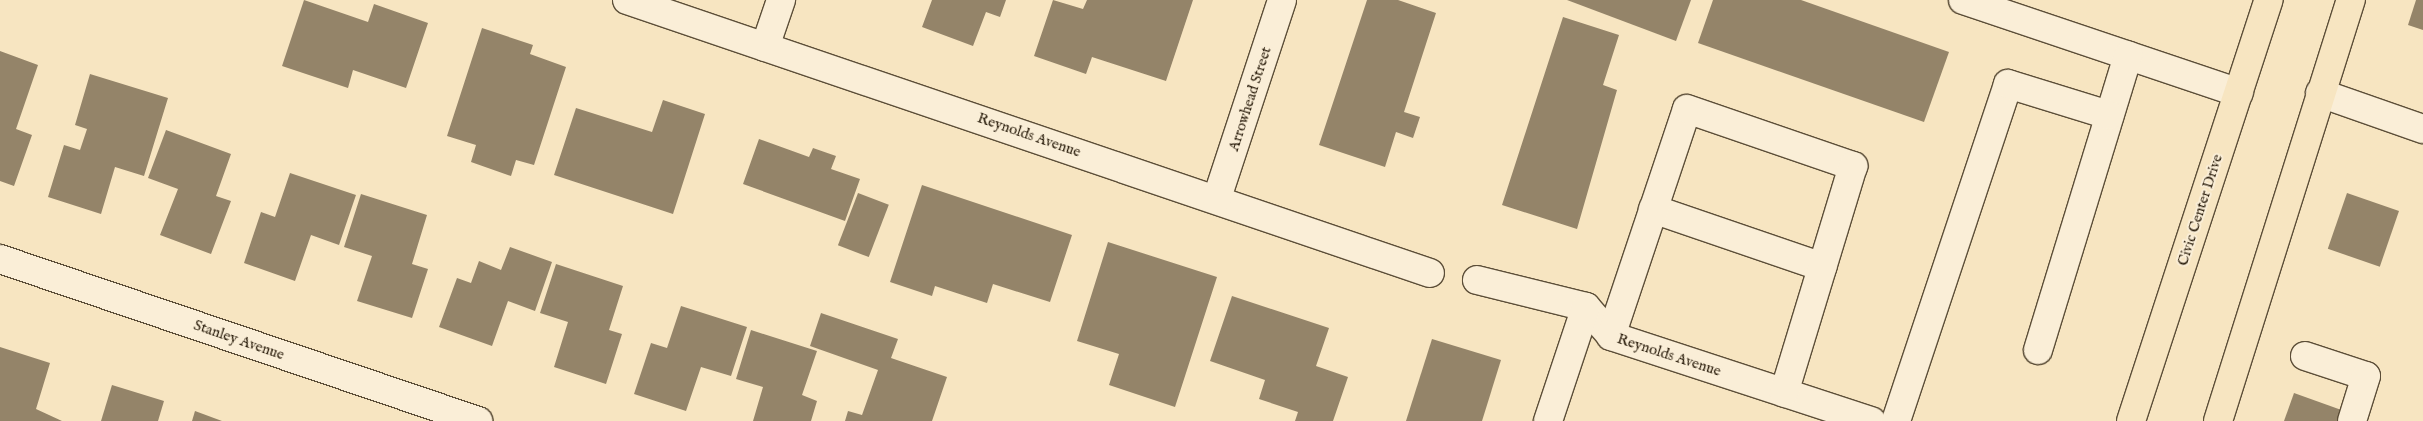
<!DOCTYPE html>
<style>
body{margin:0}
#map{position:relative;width:2423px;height:421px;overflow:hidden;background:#f7e5c1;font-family:"IM FELL English",serif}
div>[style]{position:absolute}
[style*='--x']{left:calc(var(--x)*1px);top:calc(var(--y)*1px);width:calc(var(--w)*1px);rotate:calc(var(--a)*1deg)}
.building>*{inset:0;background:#948469;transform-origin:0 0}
.roads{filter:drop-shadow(1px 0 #5c4e38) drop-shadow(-1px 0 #5c4e38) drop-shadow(0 1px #5c4e38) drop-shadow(0 -1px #5c4e38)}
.minor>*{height:28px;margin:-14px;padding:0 14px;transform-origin:14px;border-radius:14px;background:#faeed7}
.major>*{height:28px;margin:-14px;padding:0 14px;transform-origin:14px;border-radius:14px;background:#f7e5c1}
span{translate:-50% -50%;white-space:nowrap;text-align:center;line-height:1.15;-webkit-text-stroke:4px #faeed7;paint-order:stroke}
.street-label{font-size:15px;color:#281b0a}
</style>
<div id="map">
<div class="building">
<i style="clip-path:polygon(304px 0,368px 22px,374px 4px,428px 23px,406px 88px,353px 70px,348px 88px,282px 66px)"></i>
<i style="clip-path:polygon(932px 0,1006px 0,1000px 17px,986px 12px,973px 46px,922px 27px)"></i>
<i style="clip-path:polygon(1053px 0,1083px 9px,1087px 0,1193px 0,1166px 81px,1092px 57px,1086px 74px,1034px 56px)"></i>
<i style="clip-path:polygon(1367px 0,1398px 0,1436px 13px,1404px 112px,1420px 117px,1413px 138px,1396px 132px,1385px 167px,1319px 145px)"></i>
<i style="clip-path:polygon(1567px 0,1691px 0,1676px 41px)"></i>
<i style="clip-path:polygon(1713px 0,1801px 0,1949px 52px,1924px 122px,1698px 43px)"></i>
<i style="clip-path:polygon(2416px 0,2423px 0,2423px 30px,2408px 25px)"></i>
<i style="clip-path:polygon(1563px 17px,1619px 35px,1603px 85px,1617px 90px,1577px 229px,1502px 205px)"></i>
<i style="clip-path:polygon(482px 28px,533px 45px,530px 54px,566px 67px,534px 165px,516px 160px,511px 176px,471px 162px,476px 145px,447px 136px)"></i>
<i style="clip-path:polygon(0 51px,38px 65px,16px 129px,32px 135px,14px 186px,0 181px)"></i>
<i style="clip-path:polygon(90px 74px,168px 98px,144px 176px,115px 167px,101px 214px,48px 197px,64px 145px,80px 150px,87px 129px,75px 125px)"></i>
<i style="clip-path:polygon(663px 100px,705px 114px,673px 214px,554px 175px,576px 108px,652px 132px)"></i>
<i style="clip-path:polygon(166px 130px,231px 154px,216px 196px,231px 201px,211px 254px,160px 235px,178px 189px,148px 178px)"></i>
<i style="clip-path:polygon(759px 139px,809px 157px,813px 148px,836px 156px,831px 169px,860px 179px,845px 221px,743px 184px)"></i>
<i style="clip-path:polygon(290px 173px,356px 195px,339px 245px,311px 235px,295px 281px,244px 263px,261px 212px,275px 217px)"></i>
<i style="clip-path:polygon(922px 185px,1072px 235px,1050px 302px,993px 284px,987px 303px,935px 286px,932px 296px,890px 282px)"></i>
<i style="left:858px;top:193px;width:33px;height:56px;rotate:21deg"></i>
<i style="left:2347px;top:193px;width:55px;height:59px;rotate:19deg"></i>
<i style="clip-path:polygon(361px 194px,427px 215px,412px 264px,428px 269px,412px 318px,357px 301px,372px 256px,344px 247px)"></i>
<i style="clip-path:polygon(1108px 242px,1217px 277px,1175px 407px,1109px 385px,1119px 354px,1077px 341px)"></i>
<i style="clip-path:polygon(510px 247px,552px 262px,535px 311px,508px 301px,492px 346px,439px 327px,457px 278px,471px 283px,479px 261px,501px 270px)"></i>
<i style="clip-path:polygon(556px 264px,623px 286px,609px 330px,622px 334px,606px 384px,554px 367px,568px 322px,540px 313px)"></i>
<i style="clip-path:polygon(1232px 296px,1329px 328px,1316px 366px,1348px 377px,1333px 421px,1295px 421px,1298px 412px,1259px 399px,1265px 380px,1210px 361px)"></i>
<i style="clip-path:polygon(681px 306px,747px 327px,731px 376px,701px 367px,686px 411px,634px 394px,651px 343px,667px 348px)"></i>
<i style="clip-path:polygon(821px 313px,898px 339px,891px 358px,947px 377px,932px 421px,845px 421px,848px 411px,862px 415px,878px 370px,810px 346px)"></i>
<i style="clip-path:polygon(751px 330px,817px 351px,802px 395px,817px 401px,811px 421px,753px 421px,763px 387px,736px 379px)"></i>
<i style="clip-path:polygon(1432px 339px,1501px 360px,1482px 421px,1406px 421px)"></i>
<i style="clip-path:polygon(0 347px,50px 363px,36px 409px,62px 421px,0 421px)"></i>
<i style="clip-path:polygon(112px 385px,164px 401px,158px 421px,101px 421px)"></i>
<i style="clip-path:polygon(2294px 393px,2347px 412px,2344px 421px,2284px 421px)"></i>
<i style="clip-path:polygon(195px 411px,222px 421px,192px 421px)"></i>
</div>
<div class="roads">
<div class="minor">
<i style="--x:627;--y:0;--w:848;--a:18.78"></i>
<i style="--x:1963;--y:0;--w:291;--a:18.6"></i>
<i style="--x:765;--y:47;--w:50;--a:-71.2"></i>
<i style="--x:2320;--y:93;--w:109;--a:19.3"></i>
<i style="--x:1217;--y:198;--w:208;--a:-71.8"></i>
<i style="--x:1653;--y:209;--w:179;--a:18.9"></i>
<i style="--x:0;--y:259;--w:505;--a:18.72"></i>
<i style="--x:1477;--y:280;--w:112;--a:13.9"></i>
<i style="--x:1586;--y:307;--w:38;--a:49"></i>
<i style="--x:1611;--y:336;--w:274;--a:18.1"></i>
<i style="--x:1611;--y:336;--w:239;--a:-71.5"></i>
<i style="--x:1687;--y:109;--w:176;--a:19"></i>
<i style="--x:1853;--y:166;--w:237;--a:106.9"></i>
<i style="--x:2038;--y:350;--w:308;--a:-73"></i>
<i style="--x:2305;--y:356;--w:64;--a:18.2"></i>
<i style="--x:2366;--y:376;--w:47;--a:107.3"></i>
<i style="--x:1548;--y:421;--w:120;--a:-71.6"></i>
<i style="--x:1896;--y:421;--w:355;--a:-71.6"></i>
<i style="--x:2008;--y:84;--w:106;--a:17.1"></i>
</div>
<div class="major">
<i style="--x:2131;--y:421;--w:443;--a:-71.9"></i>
<i style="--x:2218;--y:421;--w:442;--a:-72.5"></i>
</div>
</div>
<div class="street-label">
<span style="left:1250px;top:99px;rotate:-72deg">Arrowhead Street</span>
<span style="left:1029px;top:135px;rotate:19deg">Reynolds Avenue</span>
<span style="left:2200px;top:210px;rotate:-72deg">Civic Center Drive</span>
<span style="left:239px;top:340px;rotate:19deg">Stanley Avenue</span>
<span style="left:1669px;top:355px;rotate:18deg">Reynolds Avenue</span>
</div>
</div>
